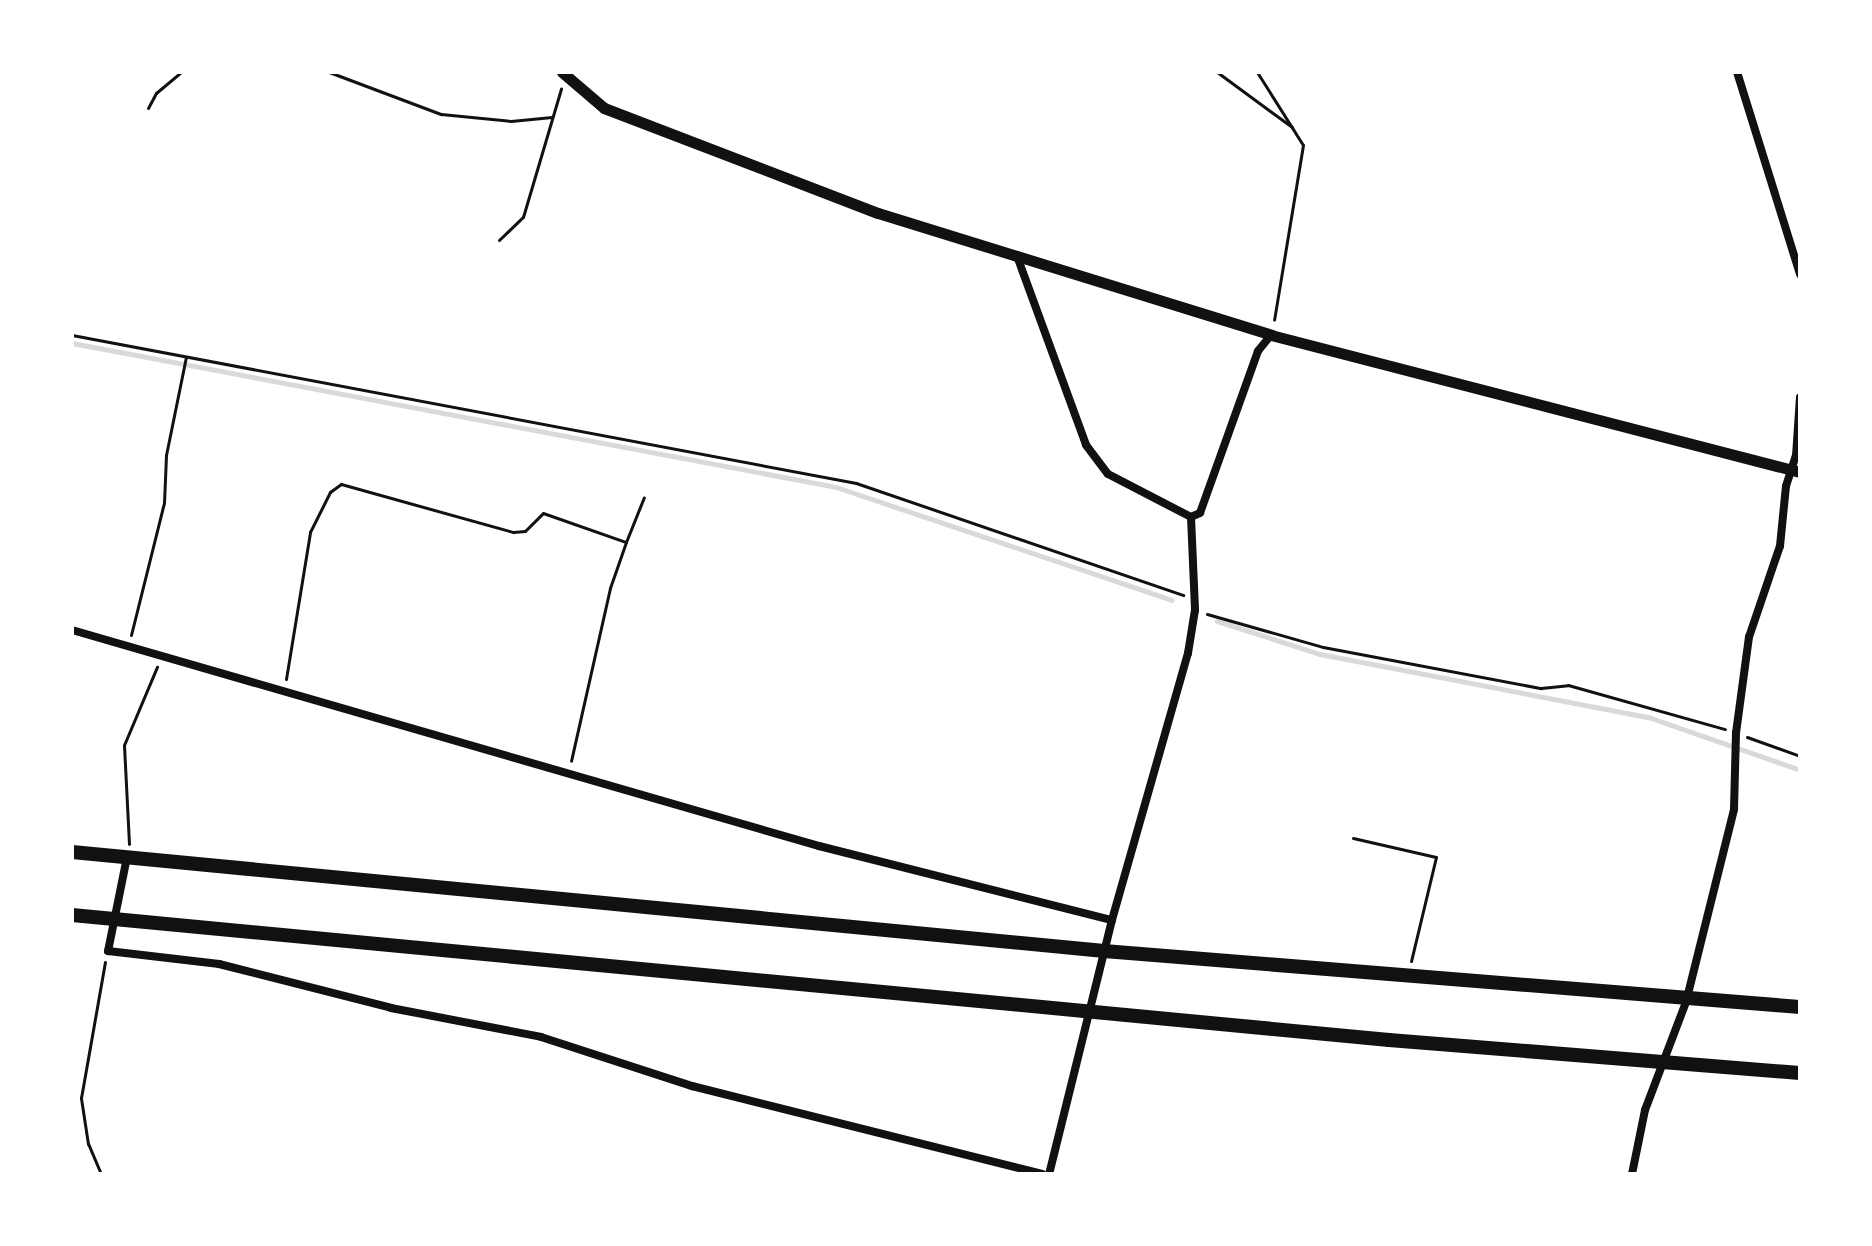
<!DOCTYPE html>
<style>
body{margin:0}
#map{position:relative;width:1872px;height:1246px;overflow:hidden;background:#fff;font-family:Bitter,serif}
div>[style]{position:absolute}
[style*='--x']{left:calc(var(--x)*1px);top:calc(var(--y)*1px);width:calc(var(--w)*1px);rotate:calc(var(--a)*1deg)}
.stream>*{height:5px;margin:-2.5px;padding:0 2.5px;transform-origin:2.5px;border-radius:2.5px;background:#d9d9d9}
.path>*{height:3px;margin:-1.5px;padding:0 1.5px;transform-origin:1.5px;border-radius:1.5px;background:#111}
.minor>*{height:8px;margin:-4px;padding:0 4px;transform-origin:4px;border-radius:4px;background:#111}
.tertiary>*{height:11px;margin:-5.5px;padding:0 5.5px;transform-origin:5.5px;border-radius:5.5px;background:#111}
.trunk>*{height:14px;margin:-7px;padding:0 7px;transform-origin:7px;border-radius:7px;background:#111}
span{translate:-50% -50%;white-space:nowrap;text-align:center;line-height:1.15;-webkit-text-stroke:6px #fff;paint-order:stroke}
.frame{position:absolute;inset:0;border:74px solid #fff;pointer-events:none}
</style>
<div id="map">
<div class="stream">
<i style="--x:72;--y:343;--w:777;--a:10.67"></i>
<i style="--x:836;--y:487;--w:354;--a:18.6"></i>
<i style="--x:1217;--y:621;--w:108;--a:17.8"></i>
<i style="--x:1320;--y:654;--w:337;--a:10.9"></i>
<i style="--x:1651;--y:718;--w:158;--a:19.2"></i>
</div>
<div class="path">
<i style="--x:329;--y:72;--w:120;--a:20.6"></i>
<i style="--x:441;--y:114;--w:70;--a:5.7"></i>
<i style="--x:511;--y:121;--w:41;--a:-5.6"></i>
<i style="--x:1217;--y:72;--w:93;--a:36.3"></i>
<i style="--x:1257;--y:72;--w:86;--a:57.8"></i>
<i style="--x:1303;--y:145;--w:177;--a:99.4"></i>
<i style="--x:148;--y:108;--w:17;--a:-62"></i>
<i style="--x:156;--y:93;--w:33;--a:-40"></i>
<i style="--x:499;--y:240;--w:33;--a:-44"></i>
<i style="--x:523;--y:217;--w:134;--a:-73.5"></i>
<i style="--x:72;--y:335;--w:798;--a:10.69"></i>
<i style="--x:856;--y:483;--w:346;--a:18.9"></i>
<i style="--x:626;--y:542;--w:48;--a:-68.2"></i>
<i style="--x:1207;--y:614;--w:121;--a:15.9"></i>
<i style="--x:1323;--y:647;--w:222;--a:10.7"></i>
<i style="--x:1541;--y:688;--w:27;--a:-6"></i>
<i style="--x:1568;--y:685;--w:163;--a:15.7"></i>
<i style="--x:131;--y:635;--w:136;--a:-76"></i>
<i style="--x:164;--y:503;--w:48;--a:-87.6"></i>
<i style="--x:166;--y:455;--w:100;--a:-78.5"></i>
<i style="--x:286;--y:679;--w:149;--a:-80.7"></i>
<i style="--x:310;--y:532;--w:45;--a:-63.4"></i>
<i style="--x:330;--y:492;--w:14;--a:-36"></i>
<i style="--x:341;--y:484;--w:179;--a:15.6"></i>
<i style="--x:513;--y:532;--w:12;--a:-5"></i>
<i style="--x:525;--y:531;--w:25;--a:-45"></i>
<i style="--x:543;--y:513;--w:88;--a:19.3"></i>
<i style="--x:626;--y:542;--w:49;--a:109.2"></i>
<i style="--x:610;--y:588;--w:177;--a:102.7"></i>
<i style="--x:1747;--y:737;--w:56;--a:19.7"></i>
<i style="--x:1353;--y:838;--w:85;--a:12.9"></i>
<i style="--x:1436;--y:857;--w:107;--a:103.5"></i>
<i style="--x:129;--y:844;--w:99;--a:-92.9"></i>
<i style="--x:124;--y:745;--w:85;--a:-67.1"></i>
<i style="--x:101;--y:1174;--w:33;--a:-113"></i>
<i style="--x:88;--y:1144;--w:47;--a:-98.7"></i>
<i style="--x:81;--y:1098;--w:138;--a:-80"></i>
</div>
<div class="minor">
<i style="--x:1737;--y:72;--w:212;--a:72.7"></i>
<i style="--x:1017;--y:256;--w:201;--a:69.9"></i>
<i style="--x:1086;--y:445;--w:36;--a:53"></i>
<i style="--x:1108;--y:474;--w:93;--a:27.4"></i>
<i style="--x:1191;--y:517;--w:93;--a:87.5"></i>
<i style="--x:1195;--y:610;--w:44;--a:99.2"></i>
<i style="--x:1188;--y:653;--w:278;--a:105.9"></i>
<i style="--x:1112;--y:920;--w:262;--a:103.9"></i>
<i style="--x:1191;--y:517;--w:10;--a:-24"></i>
<i style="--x:1200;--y:513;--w:172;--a:-70.3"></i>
<i style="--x:1258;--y:351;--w:21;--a:-51"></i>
<i style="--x:72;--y:630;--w:778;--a:16.13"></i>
<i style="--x:819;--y:846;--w:302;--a:14.2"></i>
<i style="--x:127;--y:857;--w:96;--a:101.4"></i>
<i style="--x:108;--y:951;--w:112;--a:6.7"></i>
<i style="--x:219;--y:964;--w:178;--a:14.3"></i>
<i style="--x:391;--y:1008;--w:153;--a:10.9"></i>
<i style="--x:541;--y:1037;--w:159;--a:18"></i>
<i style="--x:692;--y:1086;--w:361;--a:14.1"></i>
<i style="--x:1632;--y:1174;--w:65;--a:-78.5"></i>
<i style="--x:1645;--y:1110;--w:116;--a:-69.2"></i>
<i style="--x:1686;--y:1002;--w:199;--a:-76"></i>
<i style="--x:1734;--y:809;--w:76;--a:-88.5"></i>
<i style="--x:1736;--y:733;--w:97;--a:-82.3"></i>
<i style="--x:1749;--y:637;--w:96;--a:-71.2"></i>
<i style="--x:1780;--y:546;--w:60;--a:-84.3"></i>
<i style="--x:1786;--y:486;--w:32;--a:-72"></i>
<i style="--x:1796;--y:456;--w:59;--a:-86.1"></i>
</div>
<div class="tertiary">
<i style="--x:562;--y:72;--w:55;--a:40.6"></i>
<i style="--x:604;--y:108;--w:293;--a:21"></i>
<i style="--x:878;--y:213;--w:412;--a:17.2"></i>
<i style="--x:1271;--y:335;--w:546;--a:14.52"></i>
</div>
<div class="trunk">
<i style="--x:72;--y:852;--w:1037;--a:5.48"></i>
<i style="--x:1104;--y:951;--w:698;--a:4.6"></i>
<i style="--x:72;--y:915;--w:1323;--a:5.42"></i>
<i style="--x:1389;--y:1040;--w:412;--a:4.6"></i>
</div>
<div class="frame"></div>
</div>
